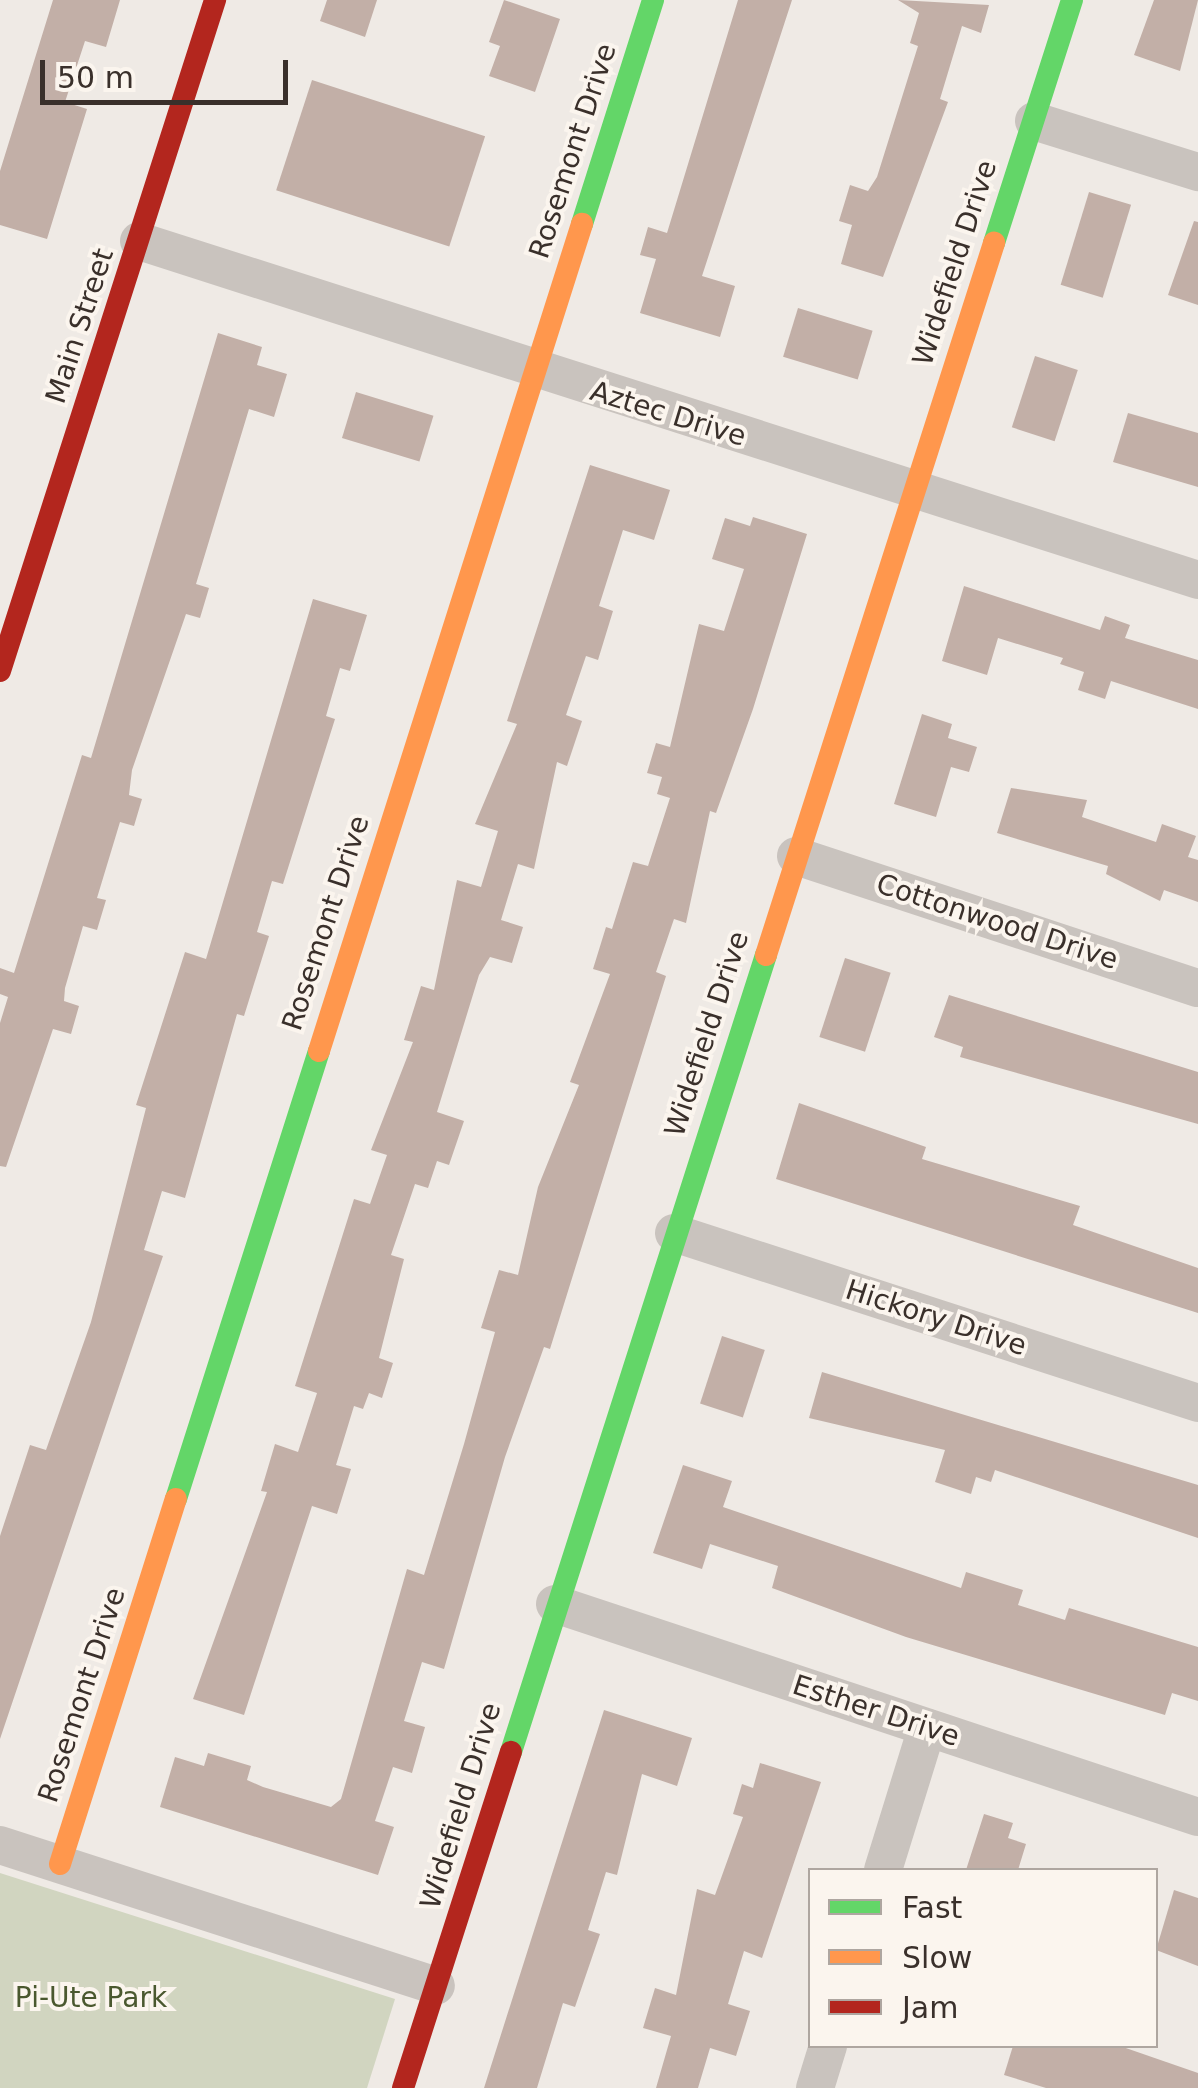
<!DOCTYPE html>
<style>
body{margin:0}
#map{position:relative;width:1198px;height:2088px;overflow:hidden;background:#efeae5;font-family:"DejaVu Sans",sans-serif}
div>[style]{position:absolute}
[style*='--x']{left:calc(var(--x)*1px);top:calc(var(--y)*1px);width:calc(var(--w)*1px);rotate:calc(var(--a)*1deg)}
.green>*{inset:0;background:#d1d5c0}
.building>*{inset:0;background:#c2afa7;transform-origin:0 0}
.street>*{height:38px;margin:-19px;padding:0 19px;transform-origin:19px;border-radius:19px;background:#c9c3be}
.fast>*{height:22px;margin:-11px;padding:0 11px;transform-origin:11px;border-radius:11px;background:#63d668}
.slow>*{height:22px;margin:-11px;padding:0 11px;transform-origin:11px;border-radius:11px;background:#ff974d}
.jam>*{height:22px;margin:-11px;padding:0 11px;transform-origin:11px;border-radius:11px;background:#b3261e}
span{translate:-50% -50%;white-space:nowrap;text-align:center;line-height:1.15;-webkit-text-stroke:8px #fbf5ee;paint-order:stroke}
.street-label{font-size:28px;color:#3a302b}
.park-label{font-size:28px;color:#4a582f}
.legend{position:absolute;left:808px;top:1868px;width:350px;height:180px;box-sizing:border-box;background:#fbf5ee;border:2px solid #aea6a0;margin:0;padding:12px 18px;list-style:none;font-size:30px;color:#3a302b}
.legend li{display:flex;align-items:center;gap:20px;height:50px}
.legend b{width:50px;border:2px solid #aea6a0}
.scale{position:absolute;left:40px;top:60px;width:248px;height:45px;box-sizing:border-box;border:5px solid #3a302b;border-top:0;padding-left:12px;font-size:30px;line-height:35px;white-space:nowrap;color:#3a302b;-webkit-text-stroke:8px #fbf5ee;paint-order:stroke}
</style>
<div id="map">
<div class="green">
<i style="clip-path:polygon(0 1873px,395px 1999px,367px 2088px,0 2088px)"></i>
</div>
<div class="building">
<i style="clip-path:polygon(53px 0,120px 0,106px 47px,85px 41px,65px 102px,87px 109px,47px 239px,0 225px,0 171px)"></i>
<i style="clip-path:polygon(327px 0,377px 0,365px 37px,320px 21px)"></i>
<i style="clip-path:polygon(504px 0,560px 19px,535px 92px,489px 76px,500px 46px,489px 42px)"></i>
<i style="clip-path:polygon(738px 0,792px 0,702px 276px,735px 286px,720px 337px,640px 313px,656px 259px,640px 255px,648px 227px,667px 233px)"></i>
<i style="clip-path:polygon(898px 0,989px 5px,981px 33px,962px 26px,940px 99px,948px 102px,883px 277px,841px 264px,852px 225px,839px 221px,850px 185px,868px 191px,877px 177px,918px 46px,910px 43px,919px 13px)"></i>
<i style="clip-path:polygon(1154px 0,1198px 0,1180px 71px,1134px 55px)"></i>
<i style="left:312px;top:80px;width:182px;height:116px;rotate:18deg"></i>
<i style="left:1089px;top:192px;width:44px;height:97px;rotate:17deg"></i>
<i style="clip-path:polygon(1194px 221px,1198px 222px,1198px 305px,1168px 295px)"></i>
<i style="left:798px;top:308px;width:78px;height:51px;rotate:17deg"></i>
<i style="clip-path:polygon(218px 333px,262px 347px,257px 365px,287px 374px,274px 417px,249px 409px,196px 584px,209px 588px,200px 618px,186px 614px,132px 770px,129px 795px,142px 799px,134px 826px,120px 822px,97px 898px,106px 900px,97px 930px,83px 926px,65px 988px,64px 1001px,79px 1006px,71px 1034px,53px 1029px,6px 1167px,0 1166px,0 1023px,8px 997px,0 994px,0 968px,14px 973px,82px 755px,91px 758px)"></i>
<i style="left:1035px;top:356px;width:45px;height:75px;rotate:18deg"></i>
<i style="left:356px;top:392px;width:81px;height:48px;rotate:17deg"></i>
<i style="clip-path:polygon(1128px 413px,1198px 433px,1198px 487px,1113px 462px)"></i>
<i style="clip-path:polygon(590px 465px,670px 490px,654px 540px,623px 530px,599px 606px,613px 611px,598px 660px,586px 656px,566px 715px,582px 721px,567px 766px,557px 762px,534px 869px,518px 864px,501px 920px,523px 927px,512px 963px,490px 957px,479px 975px,437px 1112px,464px 1121px,449px 1165px,437px 1161px,428px 1188px,415px 1184px,391px 1255px,404px 1259px,379px 1358px,393px 1363px,382px 1398px,369px 1393px,363px 1409px,354px 1406px,336px 1465px,351px 1469px,337px 1514px,312px 1506px,244px 1715px,193px 1699px,267px 1492px,261px 1491px,275px 1444px,298px 1452px,317px 1393px,295px 1386px,354px 1199px,370px 1204px,387px 1155px,371px 1150px,413px 1042px,404px 1040px,421px 986px,434px 990px,457px 880px,481px 887px,498px 831px,475px 824px,517px 724px,507px 721px)"></i>
<i style="clip-path:polygon(753px 517px,807px 534px,753px 709px,716px 813px,710px 811px,686px 923px,674px 919px,656px 972px,666px 976px,550px 1349px,544px 1347px,505px 1457px,444px 1669px,422px 1662px,404px 1721px,425px 1727px,412px 1773px,393px 1767px,375px 1821px,394px 1827px,378px 1875px,160px 1807px,175px 1757px,204px 1766px,208px 1753px,251px 1766px,247px 1780px,263px 1787px,331px 1807px,341px 1799px,407px 1569px,424px 1575px,464px 1444px,495px 1332px,481px 1328px,499px 1270px,518px 1275px,538px 1187px,579px 1085px,570px 1082px,610px 974px,593px 969px,606px 927px,612px 929px,633px 862px,648px 866px,670px 798px,657px 794px,662px 777px,647px 773px,656px 743px,670px 747px,699px 624px,724px 631px,744px 569px,712px 559px,725px 518px,750px 526px)"></i>
<i style="clip-path:polygon(964px 586px,1100px 630px,1105px 616px,1130px 625px,1125px 638px,1198px 660px,1198px 709px,1111px 681px,1105px 699px,1078px 690px,1084px 672px,1060px 664px,1063px 658px,998px 638px,987px 675px,942px 661px)"></i>
<i style="clip-path:polygon(313px 599px,367px 615px,350px 671px,340px 668px,326px 716px,335px 719px,283px 884px,272px 881px,257px 932px,269px 936px,244px 1016px,237px 1014px,185px 1198px,162px 1191px,144px 1250px,163px 1256px,0 1739px,0 1536px,30px 1445px,46px 1450px,91px 1322px,146px 1108px,136px 1105px,185px 952px,206px 959px)"></i>
<i style="clip-path:polygon(922px 714px,952px 724px,948px 738px,977px 747px,969px 772px,951px 767px,936px 817px,894px 804px)"></i>
<i style="clip-path:polygon(1011px 788px,1087px 800px,1082px 817px,1156px 842px,1162px 824px,1196px 836px,1188px 857px,1198px 860px,1198px 902px,1164px 890px,1160px 901px,1106px 874px,1108px 866px,997px 833px)"></i>
<i style="left:845px;top:958px;width:48px;height:83px;rotate:18deg"></i>
<i style="clip-path:polygon(949px 995px,1198px 1072px,1198px 1124px,960px 1057px,963px 1047px,934px 1037px)"></i>
<i style="clip-path:polygon(799px 1103px,926px 1147px,922px 1159px,1080px 1206px,1073px 1225px,1198px 1268px,1198px 1313px,776px 1179px)"></i>
<i style="left:722px;top:1336px;width:45px;height:71px;rotate:18deg"></i>
<i style="clip-path:polygon(822px 1372px,1198px 1485px,1198px 1538px,995px 1470px,991px 1482px,976px 1477px,971px 1494px,935px 1482px,945px 1450px,809px 1418px)"></i>
<i style="clip-path:polygon(683px 1465px,732px 1481px,723px 1507px,961px 1588px,966px 1572px,1023px 1590px,1018px 1605px,1065px 1620px,1069px 1608px,1198px 1647px,1198px 1701px,1172px 1693px,1165px 1715px,906px 1637px,772px 1588px,778px 1566px,710px 1544px,702px 1569px,653px 1553px)"></i>
<i style="clip-path:polygon(604px 1710px,692px 1738px,677px 1786px,642px 1774px,617px 1875px,606px 1872px,588px 1930px,600px 1934px,575px 2007px,563px 2003px,537px 2088px,484px 2088px)"></i>
<i style="clip-path:polygon(760px 1763px,821px 1782px,762px 1958px,744px 1951px,728px 2004px,750px 2011px,736px 2056px,710px 2048px,698px 2088px,656px 2088px,671px 2036px,643px 2028px,655px 1988px,676px 1995px,697px 1889px,715px 1895px,743px 1817px,733px 1814px,742px 1784px,753px 1788px)"></i>
<i style="clip-path:polygon(984px 1814px,1013px 1823px,1008px 1838px,1026px 1844px,1018px 1870px,966px 1870px)"></i>
<i style="clip-path:polygon(1174px 1890px,1198px 1898px,1198px 1966px,1156px 1950px)"></i>
<i style="clip-path:polygon(1013px 2046px,1120px 2046px,1198px 2073px,1198px 2088px,1046px 2088px,1004px 2075px)"></i>
</div>
<div class="street">
<i style="--x:1034;--y:121;--w:172;--a:17.3"></i>
<i style="--x:139;--y:241;--w:1112;--a:17.75"></i>
<i style="--x:796;--y:856;--w:423;--a:18.2"></i>
<i style="--x:674;--y:1233;--w:551;--a:17.97"></i>
<i style="--x:555;--y:1604;--w:677;--a:18.33"></i>
<i style="--x:0;--y:1845;--w:458;--a:17.9"></i>
<i style="--x:883;--y:1870;--w:149;--a:-72.8"></i>
<i style="--x:815;--y:2088;--w:44;--a:-72.8"></i>
</div>
<div class="fast">
<i style="--x:582;--y:224;--w:235;--a:-72.4"></i>
<i style="--x:994;--y:243;--w:255;--a:-72.2"></i>
<i style="--x:176;--y:1499;--w:470;--a:-72.3"></i>
<i style="--x:511;--y:1752;--w:837;--a:-72.26"></i>
</div>
<div class="slow">
<i style="--x:766;--y:955;--w:748;--a:-72.24"></i>
<i style="--x:319;--y:1051;--w:868;--a:-72.36"></i>
<i style="--x:60;--y:1864;--w:383;--a:-72.4"></i>
</div>
<div class="jam">
<i style="--x:0;--y:671;--w:705;--a:-72.23"></i>
<i style="--x:403;--y:2088;--w:353;--a:-72.2"></i>
</div>
<div class="street-label">
<span style="left:573px;top:151px;rotate:-72deg">Rosemont Drive</span>
<span style="left:955px;top:263px;rotate:-72deg">Widefield Drive</span>
<span style="left:80px;top:326px;rotate:-72deg">Main Street</span>
<span style="left:668px;top:414px;rotate:17deg">Aztec Drive</span>
<span style="left:997px;top:922px;rotate:18deg">Cottonwood Drive</span>
<span style="left:326px;top:923px;rotate:-72deg">Rosemont Drive</span>
<span style="left:707px;top:1034px;rotate:-72deg">Widefield Drive</span>
<span style="left:936px;top:1318px;rotate:18deg">Hickory Drive</span>
<span style="left:82px;top:1695px;rotate:-72deg">Rosemont Drive</span>
<span style="left:876px;top:1711px;rotate:18deg">Esther Drive</span>
<span style="left:461px;top:1806px;rotate:-73deg">Widefield Drive</span>
</div>
<div class="park-label">
<span style="left:91px;top:1998px">Pi-Ute Park</span>
</div>
<ul class="legend">
<li><b style="height:12px;background:#63d668"></b>Fast</li>
<li><b style="height:12px;background:#ff974d"></b>Slow</li>
<li><b style="height:12px;background:#b3261e"></b>Jam</li>
</ul>
<div class="scale">50 m</div>
</div>
